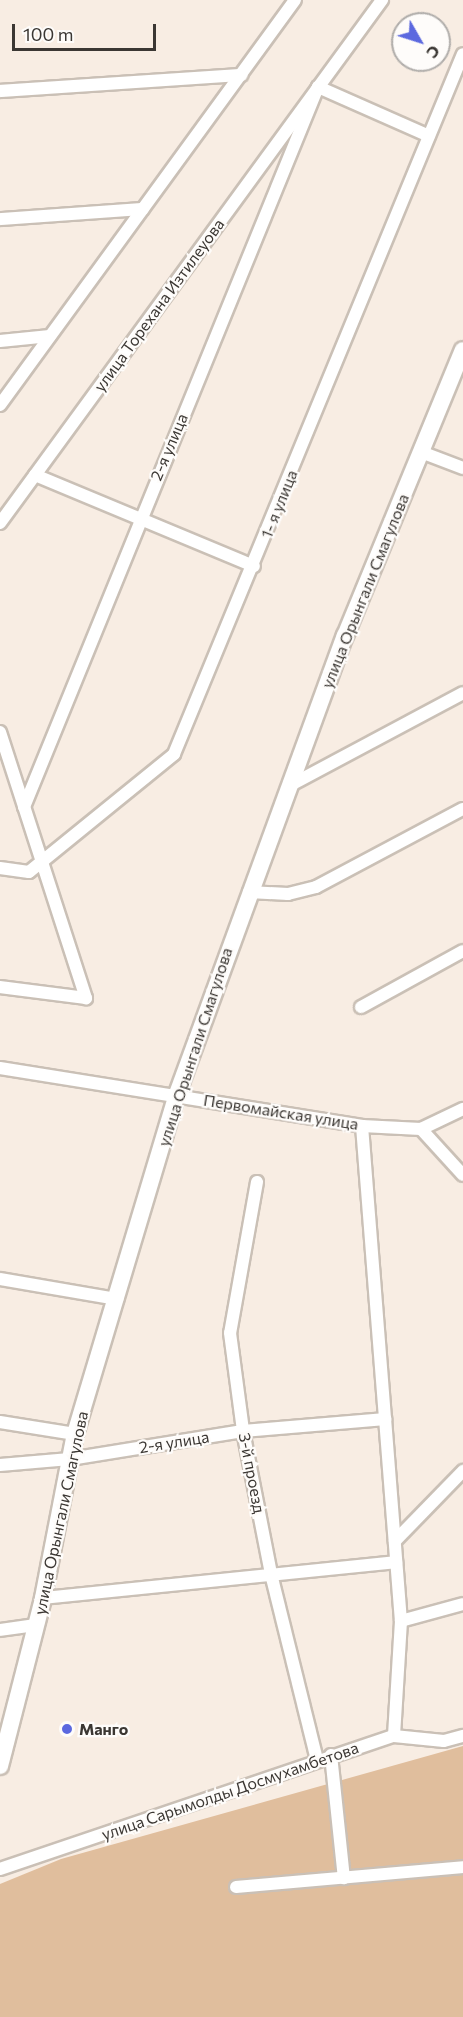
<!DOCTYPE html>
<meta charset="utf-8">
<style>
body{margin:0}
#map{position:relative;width:463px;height:2017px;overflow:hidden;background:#f8ede3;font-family:Commissioner,sans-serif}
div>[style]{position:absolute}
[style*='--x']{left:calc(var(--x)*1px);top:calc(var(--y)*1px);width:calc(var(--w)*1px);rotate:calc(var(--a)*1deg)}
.green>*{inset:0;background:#e0be9d}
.roads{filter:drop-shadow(2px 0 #cac0b6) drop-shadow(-2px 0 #cac0b6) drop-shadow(0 2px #cac0b6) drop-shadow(0 -2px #cac0b6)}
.minor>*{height:12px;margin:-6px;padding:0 6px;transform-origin:6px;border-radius:6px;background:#fff}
.major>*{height:16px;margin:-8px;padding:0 8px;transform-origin:8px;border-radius:8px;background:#fff}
.dots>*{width:16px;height:16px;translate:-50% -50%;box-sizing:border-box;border:3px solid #fefcfa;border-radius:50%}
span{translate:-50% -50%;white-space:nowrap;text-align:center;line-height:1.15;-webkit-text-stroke:4.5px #fefcfa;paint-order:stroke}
.street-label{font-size:16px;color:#3b3733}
.poi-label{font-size:16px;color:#3b3733;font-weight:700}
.left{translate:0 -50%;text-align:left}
.north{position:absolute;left:391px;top:12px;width:60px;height:60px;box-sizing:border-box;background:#fefcfa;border:2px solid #b0adaa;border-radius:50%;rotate:129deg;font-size:16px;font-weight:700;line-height:24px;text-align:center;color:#3b3733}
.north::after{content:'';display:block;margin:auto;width:21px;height:27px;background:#5b68df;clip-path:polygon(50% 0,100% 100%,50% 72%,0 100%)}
.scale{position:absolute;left:12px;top:24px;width:144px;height:27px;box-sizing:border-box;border:3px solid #3b3733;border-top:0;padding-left:8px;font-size:18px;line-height:21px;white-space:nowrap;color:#3b3733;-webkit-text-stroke:4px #fefcfa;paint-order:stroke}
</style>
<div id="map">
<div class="green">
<i style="clip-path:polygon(463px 1746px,463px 2017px,0 2017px,0 1884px,61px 1859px)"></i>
</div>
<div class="roads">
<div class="minor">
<i style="--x:318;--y:87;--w:121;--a:23.8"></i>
<i style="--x:0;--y:91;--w:242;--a:-3.8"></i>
<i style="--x:0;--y:219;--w:143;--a:-4"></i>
<i style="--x:0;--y:341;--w:50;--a:-5.7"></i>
<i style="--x:0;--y:405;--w:501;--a:-53.93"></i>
<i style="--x:421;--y:452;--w:45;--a:20.9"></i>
<i style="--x:35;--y:475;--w:237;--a:22.6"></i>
<i style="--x:0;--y:523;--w:648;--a:-53.86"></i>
<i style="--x:0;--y:732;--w:280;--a:72.1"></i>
<i style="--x:86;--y:998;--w:87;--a:-172.7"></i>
<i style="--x:289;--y:786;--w:197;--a:-28.1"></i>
<i style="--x:24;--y:807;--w:778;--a:-67.79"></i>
<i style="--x:0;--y:868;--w:29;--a:8"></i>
<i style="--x:29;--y:872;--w:187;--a:-39.1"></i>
<i style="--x:174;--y:754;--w:757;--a:-67.57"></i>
<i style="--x:249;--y:892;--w:39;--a:3"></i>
<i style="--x:288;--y:894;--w:29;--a:-14"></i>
<i style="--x:316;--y:887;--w:166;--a:-28"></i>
<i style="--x:361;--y:1007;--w:116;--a:-28.8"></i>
<i style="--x:0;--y:1068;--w:367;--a:9.1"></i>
<i style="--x:362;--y:1126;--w:59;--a:2.9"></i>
<i style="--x:421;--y:1129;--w:47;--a:-25.5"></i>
<i style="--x:362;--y:1126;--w:497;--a:85.5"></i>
<i style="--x:401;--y:1621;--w:115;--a:93.5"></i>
<i style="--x:421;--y:1129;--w:62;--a:47.6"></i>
<i style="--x:257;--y:1182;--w:153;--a:100.1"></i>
<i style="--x:230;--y:1333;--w:99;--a:82.4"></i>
<i style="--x:243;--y:1431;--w:146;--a:78.9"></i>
<i style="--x:271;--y:1574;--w:192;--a:76.1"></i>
<i style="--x:0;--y:1279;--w:119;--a:9.7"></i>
<i style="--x:0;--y:1422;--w:76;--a:9.1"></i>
<i style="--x:0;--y:1465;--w:70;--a:-4.9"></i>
<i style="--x:70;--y:1459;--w:175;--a:-9.2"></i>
<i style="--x:243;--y:1431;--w:143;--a:-4.8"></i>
<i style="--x:395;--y:1541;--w:98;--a:-45.8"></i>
<i style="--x:43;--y:1598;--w:355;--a:-5.8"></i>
<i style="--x:401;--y:1621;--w:64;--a:-15.3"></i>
<i style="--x:0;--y:1630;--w:37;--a:-8"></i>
<i style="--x:331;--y:1755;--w:124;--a:84"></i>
<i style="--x:0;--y:1869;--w:416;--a:-18.7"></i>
<i style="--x:394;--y:1736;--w:50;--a:5.7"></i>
<i style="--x:444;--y:1741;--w:20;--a:-15"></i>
<i style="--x:236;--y:1887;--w:228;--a:-5"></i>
</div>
<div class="major">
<i style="--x:0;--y:1766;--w:173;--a:-75.6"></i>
<i style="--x:43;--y:1598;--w:167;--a:-79"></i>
<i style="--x:75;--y:1434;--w:355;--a:-73.3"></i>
<i style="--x:177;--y:1094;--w:488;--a:-69.9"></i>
<i style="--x:345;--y:636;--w:309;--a:-67.6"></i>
</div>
</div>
<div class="dots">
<i style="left:67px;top:1729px;background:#5b68df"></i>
</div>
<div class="street-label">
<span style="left:159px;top:305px;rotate:-54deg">улица Торехана Изтилеуова</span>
<span style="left:169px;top:447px;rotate:-67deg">2-я улица</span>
<span style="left:279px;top:504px;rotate:-68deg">1- я улица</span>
<span style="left:365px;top:591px;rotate:-68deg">улица Орынгали Смагулова</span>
<span style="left:195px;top:1047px;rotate:-72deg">улица Орынгали Смагулова</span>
<span style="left:281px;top:1112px;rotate:9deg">Первомайская улица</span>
<span style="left:174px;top:1442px;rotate:-9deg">2-я улица</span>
<span style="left:252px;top:1473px;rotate:79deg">3-й проезд</span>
<span style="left:61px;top:1513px;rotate:-78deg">улица Орынгали Смагулова</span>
<span style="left:230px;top:1791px;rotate:-19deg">улица Сарымолды Досмухамбетова</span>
</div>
<div class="poi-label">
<span class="left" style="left:79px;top:1729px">Манго</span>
</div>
<div class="north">С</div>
<div class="scale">100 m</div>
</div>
